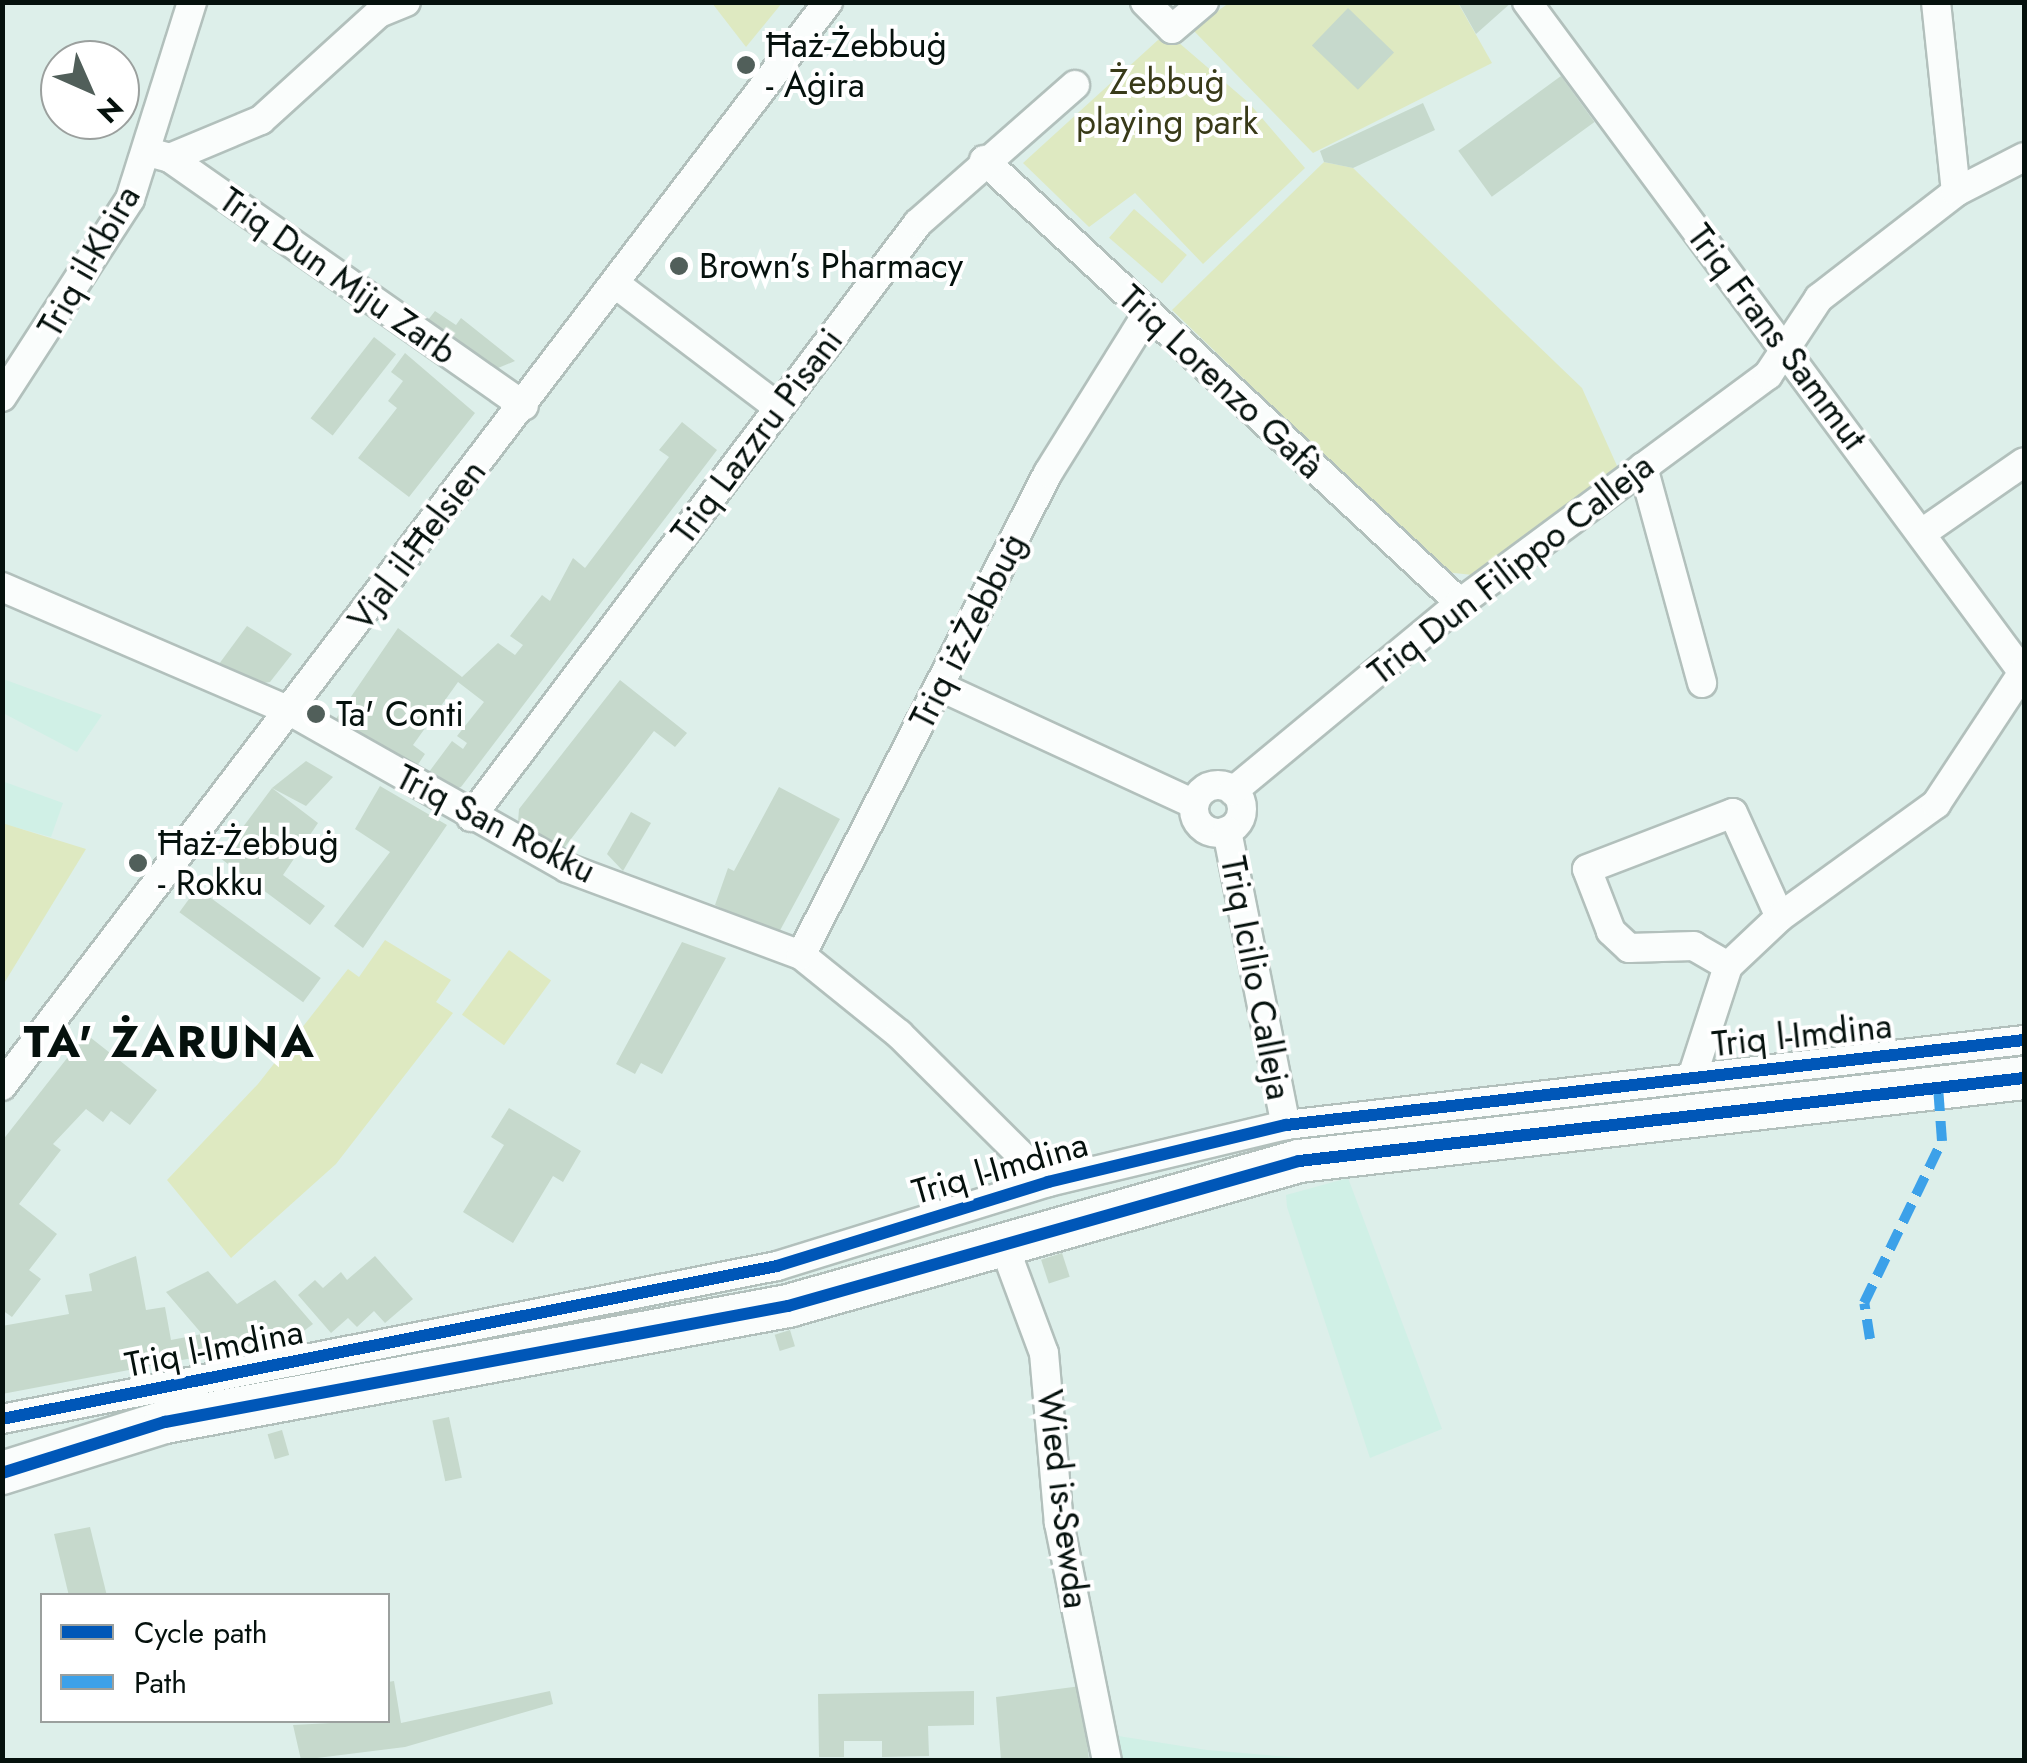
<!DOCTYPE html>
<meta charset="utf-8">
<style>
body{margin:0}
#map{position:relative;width:2027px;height:1763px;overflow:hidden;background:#ddefea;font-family:Jost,sans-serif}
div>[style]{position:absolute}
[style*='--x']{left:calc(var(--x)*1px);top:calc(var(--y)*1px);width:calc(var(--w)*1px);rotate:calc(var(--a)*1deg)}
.built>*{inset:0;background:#d0f0e6}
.green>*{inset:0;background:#dee9c1;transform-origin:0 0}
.building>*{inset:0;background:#c6d9cc;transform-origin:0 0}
.roads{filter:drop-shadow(2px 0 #b2c0bc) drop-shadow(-2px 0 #b2c0bc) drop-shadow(0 2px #b2c0bc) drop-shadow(0 -2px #b2c0bc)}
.minor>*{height:28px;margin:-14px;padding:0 14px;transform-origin:14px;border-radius:14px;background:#fafdfc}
.minor>.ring{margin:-14px;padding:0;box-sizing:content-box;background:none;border:28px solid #fafdfc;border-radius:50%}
.highway>*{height:42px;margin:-21px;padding:0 21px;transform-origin:21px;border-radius:21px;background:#fafdfc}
.quiet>*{height:10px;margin-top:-5px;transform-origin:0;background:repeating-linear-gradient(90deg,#3ca1e9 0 20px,transparent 0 30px)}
.cycleway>*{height:12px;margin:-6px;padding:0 6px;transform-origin:6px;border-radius:6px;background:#0057b8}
.dots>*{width:28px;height:28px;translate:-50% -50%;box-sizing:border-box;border:5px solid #fff;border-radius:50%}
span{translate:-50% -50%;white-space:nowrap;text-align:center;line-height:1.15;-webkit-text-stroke:8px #fff;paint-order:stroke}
.poi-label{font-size:35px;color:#05110d}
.left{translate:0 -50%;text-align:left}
.park-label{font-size:35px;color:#383a18}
.street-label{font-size:35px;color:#05110d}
.district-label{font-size:45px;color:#05110d;font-weight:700;letter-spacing:2.5px}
.frame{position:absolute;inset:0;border:5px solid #05110d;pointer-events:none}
.legend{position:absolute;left:40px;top:1593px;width:350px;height:130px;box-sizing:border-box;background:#fff;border:2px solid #9ba09e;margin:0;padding:12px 18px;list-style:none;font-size:30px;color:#05110d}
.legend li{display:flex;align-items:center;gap:20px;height:50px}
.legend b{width:50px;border:2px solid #9ba09e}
.north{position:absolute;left:40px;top:40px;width:100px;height:100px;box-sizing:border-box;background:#fff;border:2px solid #9ba09e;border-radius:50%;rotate:135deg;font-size:28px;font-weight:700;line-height:40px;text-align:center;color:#05110d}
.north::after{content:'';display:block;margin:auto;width:35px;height:45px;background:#515f5a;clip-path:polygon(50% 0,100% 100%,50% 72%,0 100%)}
</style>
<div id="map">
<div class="built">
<i style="clip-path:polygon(3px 679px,102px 715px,77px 752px,3px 713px)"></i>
<i style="clip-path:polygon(2px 781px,63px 803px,51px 837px,3px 824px)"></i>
<i style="clip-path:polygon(1348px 1178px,1442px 1429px,1370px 1458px,1287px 1207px,1286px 1195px)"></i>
<i style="clip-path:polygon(1112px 1735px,1207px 1750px,1324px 1760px,1121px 1760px)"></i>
</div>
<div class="green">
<i style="clip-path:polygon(712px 3px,782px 3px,746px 47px)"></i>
<i style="clip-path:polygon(1229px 3px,1458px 3px,1492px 63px,1313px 153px,1192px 29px)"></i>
<i style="clip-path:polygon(1158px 40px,1178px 42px,1249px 103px,1305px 168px,1203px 264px,1135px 193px,1089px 227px,1023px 163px)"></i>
<i style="clip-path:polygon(1324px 162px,1353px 168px,1582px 388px,1618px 468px,1482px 576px,1445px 572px,1172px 310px)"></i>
<i style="left:1134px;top:209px;width:70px;height:38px;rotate:41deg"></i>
<i style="clip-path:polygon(2px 823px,86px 849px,3px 985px,2px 985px)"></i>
<i style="clip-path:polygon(385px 940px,451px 980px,436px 1002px,453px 1013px,336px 1164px,231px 1258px,167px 1180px,258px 1084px,348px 969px,359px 977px)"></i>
<i style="left:509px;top:950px;width:52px;height:80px;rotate:36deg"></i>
</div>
<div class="building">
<i style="clip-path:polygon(1458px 2px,1512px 2px,1476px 34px)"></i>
<i style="left:1348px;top:8px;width:64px;height:52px;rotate:44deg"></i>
<i style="left:1561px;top:76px;width:57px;height:127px;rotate:54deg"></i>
<i style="clip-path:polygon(1423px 103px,1435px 130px,1353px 168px,1324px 162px,1320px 151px)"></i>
<i style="clip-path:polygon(435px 311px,456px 325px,461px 318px,515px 361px,491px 371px,424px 325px)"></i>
<i style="left:374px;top:337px;width:28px;height:103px;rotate:38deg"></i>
<i style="clip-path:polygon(405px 353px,475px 413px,409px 497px,358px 458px,397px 408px,388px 401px,403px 381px,391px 372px)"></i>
<i style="clip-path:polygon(682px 422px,717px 450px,461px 787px,446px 791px,426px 776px,452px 741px,463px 749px,467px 743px,457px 736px,484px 702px,458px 682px,413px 745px,425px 754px,411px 775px,331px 726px,398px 628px,462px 677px,498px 643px,515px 655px,523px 645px,510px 636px,542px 595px,550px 601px,573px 558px,585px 568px,669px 457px,659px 450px)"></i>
<i style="clip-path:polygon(247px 626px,292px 654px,270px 682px,253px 685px,219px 664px)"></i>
<i style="clip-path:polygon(620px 680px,687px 733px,675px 747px,654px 731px,561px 852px,518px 822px,519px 809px)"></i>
<i style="clip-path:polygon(306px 761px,333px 777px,306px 806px,272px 788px)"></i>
<i style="clip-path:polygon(380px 786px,447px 825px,363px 948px,334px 926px,390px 852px,355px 829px)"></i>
<i style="clip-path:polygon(779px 787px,840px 819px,777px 936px,715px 905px,728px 868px,734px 871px)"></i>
<i style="clip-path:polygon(272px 788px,318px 823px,283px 875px,325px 906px,310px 925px,220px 858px)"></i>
<i style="clip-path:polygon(631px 812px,651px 823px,623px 871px,607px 854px)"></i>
<i style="left:197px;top:888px;width:153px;height:30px;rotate:36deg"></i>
<i style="clip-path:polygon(682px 942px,726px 958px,662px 1074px,641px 1063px,635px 1074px,616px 1064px)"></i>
<i style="clip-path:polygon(86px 1034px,157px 1090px,130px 1125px,111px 1111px,103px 1122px,86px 1109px,53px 1144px,61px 1150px,19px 1204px,57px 1234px,29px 1270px,41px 1279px,12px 1317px,2px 1310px,2px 1141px)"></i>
<i style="clip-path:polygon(509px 1108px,581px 1151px,563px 1182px,553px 1176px,513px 1243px,463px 1212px,504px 1145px,491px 1137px)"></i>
<i style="left:1062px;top:1253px;width:25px;height:22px;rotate:72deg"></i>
<i style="clip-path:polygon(136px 1256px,146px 1310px,165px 1307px,171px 1340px,202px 1334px,166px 1292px,208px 1271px,237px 1304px,275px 1280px,313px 1324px,277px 1351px,263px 1334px,246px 1349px,236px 1338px,219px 1353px,2px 1394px,2px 1326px,69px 1314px,65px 1295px,92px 1291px,89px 1274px)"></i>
<i style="clip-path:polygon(375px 1256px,413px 1299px,385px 1323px,374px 1311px,357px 1327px,348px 1318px,331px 1333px,298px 1295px,315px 1280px,323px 1288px,341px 1272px,347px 1280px)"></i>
<i style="left:790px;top:1330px;width:17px;height:16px;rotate:73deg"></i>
<i style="left:449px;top:1417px;width:62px;height:17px;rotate:78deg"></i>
<i style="left:282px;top:1430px;width:26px;height:15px;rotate:74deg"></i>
<i style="clip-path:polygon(90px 1527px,107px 1596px,69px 1596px,54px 1534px)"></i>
<i style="clip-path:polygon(394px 1681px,401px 1723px,550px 1691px,553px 1704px,405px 1747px,301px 1760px,293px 1725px,388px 1720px,388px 1682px)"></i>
<i style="clip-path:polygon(1081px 1686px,1089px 1760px,1001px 1760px,996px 1697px)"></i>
<i style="clip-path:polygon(974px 1691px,974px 1725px,928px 1726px,929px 1756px,882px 1757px,882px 1741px,844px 1741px,844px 1757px,819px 1757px,818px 1694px)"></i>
</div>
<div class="roads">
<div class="minor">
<i style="--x:1145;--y:2;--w:38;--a:45"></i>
<i style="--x:1172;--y:29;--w:42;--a:-40.2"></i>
<i style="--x:1527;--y:2;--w:836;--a:53.51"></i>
<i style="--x:1936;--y:2;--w:191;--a:84"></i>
<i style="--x:148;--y:152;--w:23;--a:15"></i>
<i style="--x:170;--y:158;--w:432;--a:35"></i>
<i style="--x:170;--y:158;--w:99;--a:-22.7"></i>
<i style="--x:261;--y:120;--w:159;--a:-42.2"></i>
<i style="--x:379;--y:13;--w:29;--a:-22"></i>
<i style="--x:984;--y:160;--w:650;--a:42.94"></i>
<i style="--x:617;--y:285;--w:202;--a:37.2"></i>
<i style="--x:2;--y:397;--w:236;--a:-57.1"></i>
<i style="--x:130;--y:199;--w:207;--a:-72.5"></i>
<i style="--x:1643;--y:467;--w:224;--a:74.7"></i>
<i style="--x:1922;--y:533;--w:124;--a:-34.8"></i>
<i style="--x:2;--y:587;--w:314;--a:23.3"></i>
<i style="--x:290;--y:711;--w:318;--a:29.5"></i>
<i style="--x:567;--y:868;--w:250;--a:20.4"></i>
<i style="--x:801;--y:955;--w:126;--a:38.9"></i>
<i style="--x:899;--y:1034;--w:210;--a:44.8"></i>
<i style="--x:941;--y:687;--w:279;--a:24.8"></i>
<i class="ring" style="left:1194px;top:785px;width:20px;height:20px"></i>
<i style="--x:1233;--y:791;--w:295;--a:-39.6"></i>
<i style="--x:1460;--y:603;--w:383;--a:-36.5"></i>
<i style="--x:1768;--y:375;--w:92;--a:-56.5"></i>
<i style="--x:1819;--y:298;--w:173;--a:-37.7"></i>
<i style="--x:1956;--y:192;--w:76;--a:-27.2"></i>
<i style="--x:471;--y:817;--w:743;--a:-53.04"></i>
<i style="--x:918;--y:223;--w:209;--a:-41.3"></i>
<i style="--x:1227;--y:831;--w:300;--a:78.7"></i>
<i style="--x:801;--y:955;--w:542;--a:-62.87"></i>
<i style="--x:1048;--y:473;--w:187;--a:-58.1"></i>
<i style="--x:1728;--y:966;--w:39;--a:-150"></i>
<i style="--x:1694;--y:946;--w:65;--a:178.2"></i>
<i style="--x:1629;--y:948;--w:25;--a:-137"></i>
<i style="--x:1611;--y:931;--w:66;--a:-111.2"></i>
<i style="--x:1587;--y:869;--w:156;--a:-21"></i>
<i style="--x:1733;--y:813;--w:114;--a:65.7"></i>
<i style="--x:1692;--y:1077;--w:117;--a:-72"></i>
<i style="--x:1728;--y:966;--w:71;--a:-43.3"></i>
<i style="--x:1780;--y:917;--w:193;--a:-35.9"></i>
<i style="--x:1936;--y:804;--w:158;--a:-56.6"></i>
<i style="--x:2;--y:1086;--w:1363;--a:-52.69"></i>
<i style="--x:1003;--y:1243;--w:117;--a:69.6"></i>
<i style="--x:1044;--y:1353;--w:171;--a:85"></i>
<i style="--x:1059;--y:1523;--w:242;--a:78.6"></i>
<i style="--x:2;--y:1419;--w:790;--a:-11.17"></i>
<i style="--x:777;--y:1266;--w:284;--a:-17.2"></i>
<i style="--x:1048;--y:1182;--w:245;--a:-13.5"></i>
<i style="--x:1286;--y:1125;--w:743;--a:-6.57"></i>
</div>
<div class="highway">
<i style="--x:2;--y:1473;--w:171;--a:-17.4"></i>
<i style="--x:165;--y:1422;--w:634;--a:-10.55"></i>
<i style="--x:788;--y:1306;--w:531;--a:-15.84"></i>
<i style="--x:1299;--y:1161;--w:730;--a:-6.53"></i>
</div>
</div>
<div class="quiet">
<i style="--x:1870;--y:1339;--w:36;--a:-99"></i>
<i style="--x:1864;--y:1303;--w:180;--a:-64.3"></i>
<i style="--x:1942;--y:1141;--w:54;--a:-94.2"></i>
</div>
<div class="cycleway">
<i style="--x:2;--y:1419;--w:790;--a:-11.17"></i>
<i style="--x:777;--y:1266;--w:284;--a:-17.2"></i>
<i style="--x:1048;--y:1182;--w:245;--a:-13.5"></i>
<i style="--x:1286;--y:1125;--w:743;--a:-6.57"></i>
<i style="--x:2;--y:1473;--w:171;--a:-17.4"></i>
<i style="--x:165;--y:1422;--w:634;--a:-10.55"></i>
<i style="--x:788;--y:1306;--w:531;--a:-15.84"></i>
<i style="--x:1299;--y:1161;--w:730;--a:-6.53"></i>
</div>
<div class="dots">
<i style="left:746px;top:65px;background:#515f5a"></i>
<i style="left:679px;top:266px;background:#515f5a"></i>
<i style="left:316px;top:714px;background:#515f5a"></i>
<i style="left:138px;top:863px;background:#515f5a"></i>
</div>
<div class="poi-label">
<span class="left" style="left:766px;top:65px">Ħaż-Żebbuġ<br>- Aġira</span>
<span class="left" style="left:699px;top:266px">Brown’s Pharmacy</span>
<span class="left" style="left:336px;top:714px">Ta' Conti</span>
<span class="left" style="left:158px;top:863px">Ħaż-Żebbuġ<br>- Rokku</span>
</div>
<div class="park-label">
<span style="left:1167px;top:102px">Żebbuġ<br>playing park</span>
</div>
<div class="street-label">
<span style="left:89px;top:261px;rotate:-60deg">Triq il-Kbira</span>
<span style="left:338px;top:276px;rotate:35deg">Triq Dun Miju Zarb</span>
<span style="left:1777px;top:337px;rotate:53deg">Triq Frans Sammut</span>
<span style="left:1221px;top:382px;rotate:43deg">Triq Lorenzo Gafà</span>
<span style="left:757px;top:436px;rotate:-53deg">Triq Lazzru Pisani</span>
<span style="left:417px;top:545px;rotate:-53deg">Vjal il-Ħelsien</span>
<span style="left:1511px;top:569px;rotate:-38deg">Triq Dun Filippo Calleja</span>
<span style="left:968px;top:631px;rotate:-63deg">Triq iż-Żebbuġ</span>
<span style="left:496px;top:824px;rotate:27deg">Triq San Rokku</span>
<span style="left:1256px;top:978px;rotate:79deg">Triq Icilio Calleja</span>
<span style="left:1802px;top:1035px;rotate:-6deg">Triq l-Imdina</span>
<span style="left:1000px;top:1168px;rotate:-16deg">Triq l-Imdina</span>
<span style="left:214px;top:1348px;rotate:-11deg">Triq l-Imdina</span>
<span style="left:1063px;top:1499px;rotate:83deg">Wied is-Sewda</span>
</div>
<div class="district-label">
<span style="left:170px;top:1042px">TA' ŻARUNA</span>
</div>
<div class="frame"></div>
<ul class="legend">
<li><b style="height:12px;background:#0057b8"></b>Cycle path</li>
<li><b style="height:12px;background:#3ca1e9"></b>Path</li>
</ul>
<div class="north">N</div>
</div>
